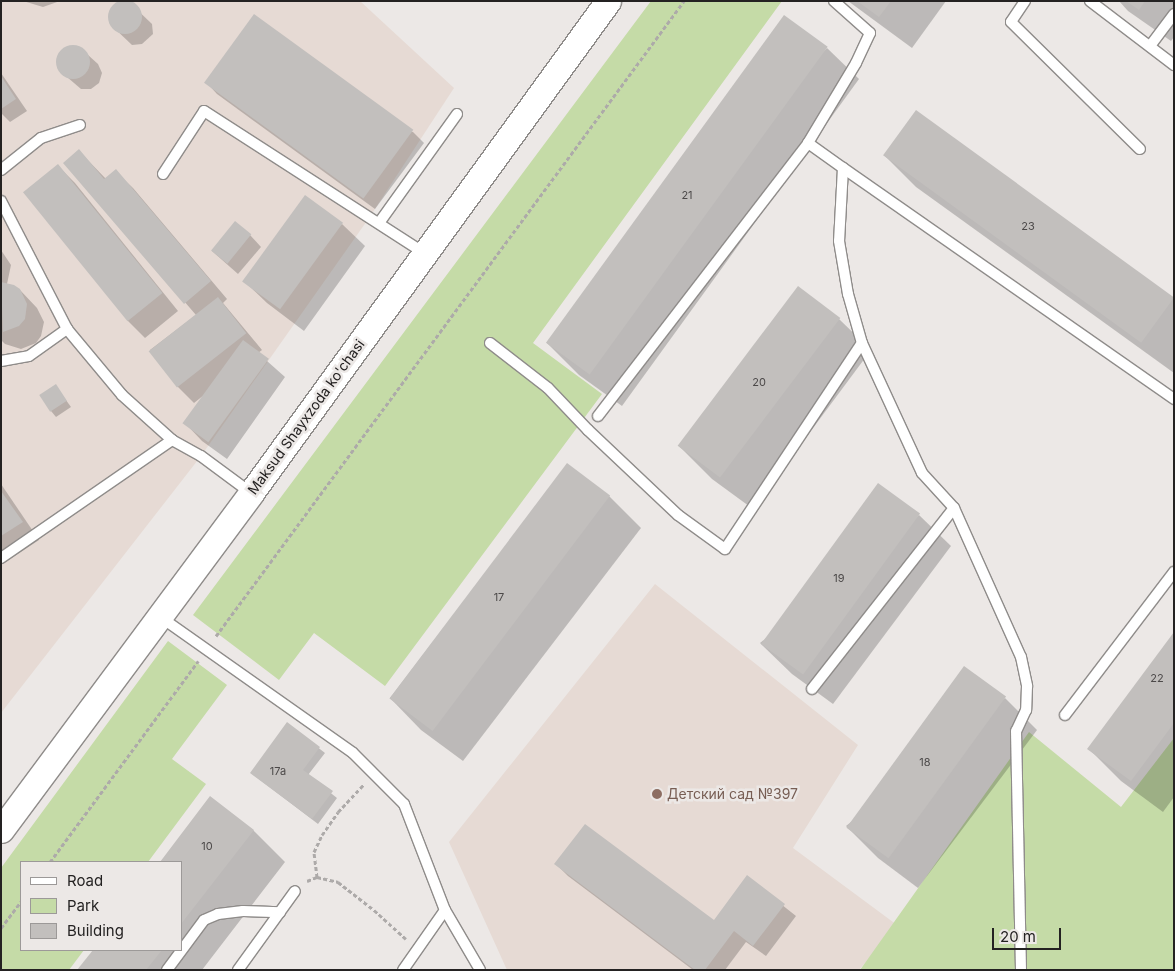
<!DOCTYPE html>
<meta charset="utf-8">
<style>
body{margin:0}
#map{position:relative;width:1175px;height:971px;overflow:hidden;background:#ece8e6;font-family:Inter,sans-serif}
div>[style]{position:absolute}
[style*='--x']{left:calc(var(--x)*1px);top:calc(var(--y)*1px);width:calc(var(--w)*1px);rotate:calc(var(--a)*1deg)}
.built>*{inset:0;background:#e6dad4}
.green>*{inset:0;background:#c5dba7}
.shadow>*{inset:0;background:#0003}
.building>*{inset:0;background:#c2bfbd;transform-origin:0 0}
.round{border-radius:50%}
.path>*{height:3px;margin-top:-1.5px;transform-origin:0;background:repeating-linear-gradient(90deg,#adaaa9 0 4px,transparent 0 6.5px)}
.roads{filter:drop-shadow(1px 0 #8f8c8a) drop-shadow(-1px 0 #8f8c8a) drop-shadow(0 1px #8f8c8a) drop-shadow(0 -1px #8f8c8a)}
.service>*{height:10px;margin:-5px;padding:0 5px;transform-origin:5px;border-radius:5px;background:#fff}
.tertiary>*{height:25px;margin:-12.5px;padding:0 12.5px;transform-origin:12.5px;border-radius:12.5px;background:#fff}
.dots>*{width:14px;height:14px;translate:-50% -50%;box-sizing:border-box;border:2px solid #ece8e6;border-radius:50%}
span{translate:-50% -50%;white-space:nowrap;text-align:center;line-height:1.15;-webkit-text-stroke:5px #ece8e6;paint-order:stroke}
.number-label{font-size:11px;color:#4c4949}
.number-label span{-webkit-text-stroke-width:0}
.street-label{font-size:14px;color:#242222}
.education-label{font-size:14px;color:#785e54}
.left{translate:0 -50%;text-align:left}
.frame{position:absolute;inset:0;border:2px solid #242222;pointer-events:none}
.legend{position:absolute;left:20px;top:861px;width:162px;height:90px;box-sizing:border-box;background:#ece8e6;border:1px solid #9c9998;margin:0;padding:6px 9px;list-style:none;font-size:15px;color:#242222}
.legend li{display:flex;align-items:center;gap:10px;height:25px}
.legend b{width:25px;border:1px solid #9c9998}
.scale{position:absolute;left:992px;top:928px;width:69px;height:22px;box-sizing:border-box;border:2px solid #242222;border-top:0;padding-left:6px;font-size:15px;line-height:18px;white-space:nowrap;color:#242222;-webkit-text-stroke:4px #ece8e6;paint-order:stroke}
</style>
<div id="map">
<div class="built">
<i style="clip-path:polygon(1px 1px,360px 1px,454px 88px,369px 218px,201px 456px,1px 713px)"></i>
<i style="clip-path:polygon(655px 584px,858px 745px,793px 848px,897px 925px,859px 970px,507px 970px,449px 842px)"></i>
</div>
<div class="green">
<i style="clip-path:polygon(651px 1px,782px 1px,533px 343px,602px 394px,385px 686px,314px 633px,279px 680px,193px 615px)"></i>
<i style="clip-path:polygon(168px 641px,227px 685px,172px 759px,206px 784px,148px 862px,21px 862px,21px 950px,84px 950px,69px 970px,1px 970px,1px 868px)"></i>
<i style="clip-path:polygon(1029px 732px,1121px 807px,1174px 738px,1174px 970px,860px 970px)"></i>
</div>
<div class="shadow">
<i style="clip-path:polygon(23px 1px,60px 1px,43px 7px)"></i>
<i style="clip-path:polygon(848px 1px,946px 1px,912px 48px)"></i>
<i style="clip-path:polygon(1119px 1px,1174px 1px,1174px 37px,1171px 41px,1128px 11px)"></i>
<i style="clip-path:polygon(129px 2px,152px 24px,153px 34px,142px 44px,132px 45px,112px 26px,109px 15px,110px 10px,118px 3px)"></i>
<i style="clip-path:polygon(78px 46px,98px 64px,102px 73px,99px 83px,91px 89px,81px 89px,60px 71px,59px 55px,67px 47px)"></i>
<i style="clip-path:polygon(827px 48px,859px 79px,622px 406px,579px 375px,547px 343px)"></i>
<i style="clip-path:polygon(1px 73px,27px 111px,10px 122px,1px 113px)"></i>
<i style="clip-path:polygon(206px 82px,413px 132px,424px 143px,375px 209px,217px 94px)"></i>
<i style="clip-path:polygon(79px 151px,106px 179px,115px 171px,133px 188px,227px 299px,223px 303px,262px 350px,258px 353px,285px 377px,227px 459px,202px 441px,185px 423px,204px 395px,194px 403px,177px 386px,150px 350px,196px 315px,65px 163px)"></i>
<i style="clip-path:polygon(884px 155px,1174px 298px,1174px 373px,916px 187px)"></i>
<i style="clip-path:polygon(58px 166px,75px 183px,178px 311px,145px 338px,128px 321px)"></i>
<i style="clip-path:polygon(342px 224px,365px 246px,304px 331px,267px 303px,244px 281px)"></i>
<i style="clip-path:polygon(250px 235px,261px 247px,238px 274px,212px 251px)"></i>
<i style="clip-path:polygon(1px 250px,11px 265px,7px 284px,20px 290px,37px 308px,44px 322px,41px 336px,36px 343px,21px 349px,5px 344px,1px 340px)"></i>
<i style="clip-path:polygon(839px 319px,871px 350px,753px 509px,712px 479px,680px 447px)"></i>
<i style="clip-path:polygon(55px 385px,71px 407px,56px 417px,51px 411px)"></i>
<i style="clip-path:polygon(568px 465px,609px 496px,641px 528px,463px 761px,421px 730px,390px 698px)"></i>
<i style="clip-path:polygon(1px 484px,39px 540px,1px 565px)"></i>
<i style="clip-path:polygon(919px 515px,951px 546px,833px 704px,792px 674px,760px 643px)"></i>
<i style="clip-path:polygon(1174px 634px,1174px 797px,1163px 812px,1121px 781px,1089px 749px)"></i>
<i style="clip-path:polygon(1005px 698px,1037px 730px,918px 888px,878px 858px,846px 826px)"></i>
<i style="clip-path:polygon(288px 724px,325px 753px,308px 775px,337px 798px,318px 824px,251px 773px)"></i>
<i style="clip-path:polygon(210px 798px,253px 830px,285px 862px,202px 970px,79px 970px,94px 950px,181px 950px,181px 862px,161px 862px)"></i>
<i style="clip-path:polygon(556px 864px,714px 922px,747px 877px,796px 916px,766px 956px,746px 942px,725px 970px,693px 970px,568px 876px)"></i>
</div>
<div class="building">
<i class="round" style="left:108px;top:0;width:34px;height:34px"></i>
<i style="clip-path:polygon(857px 1px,891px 1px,879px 17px)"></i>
<i style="clip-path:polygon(1126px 1px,1145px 1px,1139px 10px)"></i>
<i style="left:254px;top:14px;width:197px;height:85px;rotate:36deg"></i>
<i style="left:784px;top:15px;width:54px;height:405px;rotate:36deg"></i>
<i class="round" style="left:56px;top:45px;width:34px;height:34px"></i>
<i style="clip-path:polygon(1px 76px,16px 99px,1px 109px)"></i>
<i style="left:916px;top:110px;width:319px;height:56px;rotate:36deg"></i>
<i style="clip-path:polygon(79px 149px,104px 179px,116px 169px,211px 281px,184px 304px,63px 163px)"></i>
<i style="left:58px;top:164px;width:166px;height:45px;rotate:51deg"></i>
<i style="left:305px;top:195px;width:47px;height:107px;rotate:36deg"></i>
<i style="left:235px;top:221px;width:21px;height:38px;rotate:39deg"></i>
<i style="clip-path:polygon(1px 282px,14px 285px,20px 289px,27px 304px,25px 319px,19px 326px,3px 332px)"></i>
<i style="left:798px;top:286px;width:53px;height:200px;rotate:37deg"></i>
<i style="left:218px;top:297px;width:46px;height:88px;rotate:52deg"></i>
<i style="left:243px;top:340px;width:32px;height:103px;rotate:36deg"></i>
<i style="left:56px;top:384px;width:20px;height:20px;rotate:57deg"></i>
<i style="left:567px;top:463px;width:54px;height:295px;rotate:37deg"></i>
<i style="left:878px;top:483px;width:52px;height:199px;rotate:36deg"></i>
<i style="clip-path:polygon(1px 491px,23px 522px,1px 536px)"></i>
<i style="clip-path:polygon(1174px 632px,1174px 723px,1131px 781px,1087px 749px)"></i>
<i style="left:964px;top:666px;width:52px;height:200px;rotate:36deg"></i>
<i style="clip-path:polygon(287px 722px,320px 747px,303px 770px,333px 791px,312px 819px,250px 773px)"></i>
<i style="clip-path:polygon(210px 796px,254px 830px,181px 924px,181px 862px,160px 862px)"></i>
<i style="clip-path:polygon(585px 824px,714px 920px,747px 875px,785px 904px,753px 946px,734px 931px,705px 970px,695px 970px,554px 864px)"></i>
<i style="clip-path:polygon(93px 950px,162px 950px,146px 970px,77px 970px)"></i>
</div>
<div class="path">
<i style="--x:216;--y:636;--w:789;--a:-53.61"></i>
<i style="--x:50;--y:862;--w:250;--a:-53.6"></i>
<i style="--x:317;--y:877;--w:25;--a:-97"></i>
<i style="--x:314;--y:852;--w:19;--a:-65"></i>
<i style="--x:322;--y:835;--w:28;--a:-55"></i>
<i style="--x:338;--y:812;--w:37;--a:-47"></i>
<i style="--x:307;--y:881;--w:11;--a:-22"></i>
<i style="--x:317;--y:877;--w:22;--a:13"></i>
<i style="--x:338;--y:882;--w:46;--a:37.9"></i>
<i style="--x:374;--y:910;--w:43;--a:42.2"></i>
<i style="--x:1;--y:928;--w:34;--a:-53"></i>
</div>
<div class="roads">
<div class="service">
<i style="--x:1025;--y:1;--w:25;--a:124"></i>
<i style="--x:1011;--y:22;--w:181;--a:44.6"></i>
<i style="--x:1090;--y:1;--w:106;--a:37.3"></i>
<i style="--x:1150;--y:46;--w:40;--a:-53"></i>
<i style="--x:808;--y:143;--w:43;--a:35.5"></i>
<i style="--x:843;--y:168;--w:73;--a:93.1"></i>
<i style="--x:839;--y:241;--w:54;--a:80.4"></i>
<i style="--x:848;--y:294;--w:51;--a:74.1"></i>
<i style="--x:862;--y:343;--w:143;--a:65.2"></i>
<i style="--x:922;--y:473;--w:47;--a:47.6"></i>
<i style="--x:954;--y:508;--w:163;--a:65.8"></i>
<i style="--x:1021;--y:657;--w:30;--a:78"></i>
<i style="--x:1027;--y:686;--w:24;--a:92"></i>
<i style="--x:1026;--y:710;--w:23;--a:115"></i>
<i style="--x:1016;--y:731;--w:239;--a:88.8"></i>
<i style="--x:843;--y:168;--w:404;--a:34.9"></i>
<i style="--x:1;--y:170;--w:51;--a:-38.7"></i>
<i style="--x:41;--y:138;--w:41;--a:-18.4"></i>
<i style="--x:163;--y:174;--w:75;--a:-56.9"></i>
<i style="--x:204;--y:111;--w:262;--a:32.8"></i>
<i style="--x:1;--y:201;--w:144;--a:62.7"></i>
<i style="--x:67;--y:329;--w:86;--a:50.2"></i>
<i style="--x:122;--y:395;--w:67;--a:42"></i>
<i style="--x:172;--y:440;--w:33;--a:29"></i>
<i style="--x:201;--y:456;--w:62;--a:36.5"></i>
<i style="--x:379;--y:223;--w:134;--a:-54.4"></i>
<i style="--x:490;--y:343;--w:73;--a:37.8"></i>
<i style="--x:548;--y:388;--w:58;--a:46.4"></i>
<i style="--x:588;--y:430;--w:124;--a:43.4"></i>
<i style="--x:678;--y:515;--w:58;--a:35.9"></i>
<i style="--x:725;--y:549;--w:247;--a:-56.4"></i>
<i style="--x:1;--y:361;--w:28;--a:-10"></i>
<i style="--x:29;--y:356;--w:47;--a:-35.4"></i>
<i style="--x:598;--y:416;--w:344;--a:-52.4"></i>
<i style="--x:808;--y:143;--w:93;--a:-59"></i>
<i style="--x:856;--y:63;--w:33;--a:-65"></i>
<i style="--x:870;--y:33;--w:48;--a:-138.4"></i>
<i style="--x:1;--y:558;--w:208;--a:-34.6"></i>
<i style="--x:159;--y:616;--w:237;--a:35.2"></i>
<i style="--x:353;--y:753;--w:72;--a:45"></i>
<i style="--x:404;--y:804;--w:114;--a:68.9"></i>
<i style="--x:445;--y:910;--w:73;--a:125"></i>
<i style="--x:812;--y:689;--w:230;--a:-51.9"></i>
<i style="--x:1065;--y:715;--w:180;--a:-52.7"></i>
<i style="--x:445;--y:910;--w:69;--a:59.7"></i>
<i style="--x:167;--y:970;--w:62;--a:-53.5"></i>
<i style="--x:204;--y:920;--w:15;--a:-23"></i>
<i style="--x:218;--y:914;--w:25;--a:-7"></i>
<i style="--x:243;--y:911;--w:37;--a:2"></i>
<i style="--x:238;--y:970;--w:97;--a:-54.2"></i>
</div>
<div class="tertiary">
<i style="--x:1;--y:830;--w:420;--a:-53.4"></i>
<i style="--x:251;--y:493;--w:608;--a:-54.03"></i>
</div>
</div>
<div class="dots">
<i style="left:657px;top:794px;background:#8d6e63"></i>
</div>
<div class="number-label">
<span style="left:687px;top:195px">21</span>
<span style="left:1028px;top:226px">23</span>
<span style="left:759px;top:382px">20</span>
<span style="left:839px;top:578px">19</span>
<span style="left:499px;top:597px">17</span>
<span style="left:1157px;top:678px">22</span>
<span style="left:925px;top:762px">18</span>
<span style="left:278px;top:771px">17а</span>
<span style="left:207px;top:846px">10</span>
</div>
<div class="street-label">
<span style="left:306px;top:417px;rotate:-54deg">Maksud Shayxzoda ko'chasi</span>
</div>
<div class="education-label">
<span class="left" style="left:667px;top:794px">Детский сад №397</span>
</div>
<div class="frame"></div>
<ul class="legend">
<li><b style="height:6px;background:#fff"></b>Road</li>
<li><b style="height:14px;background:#c5dba7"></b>Park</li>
<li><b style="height:14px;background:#c2bfbd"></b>Building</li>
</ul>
<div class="scale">20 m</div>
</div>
